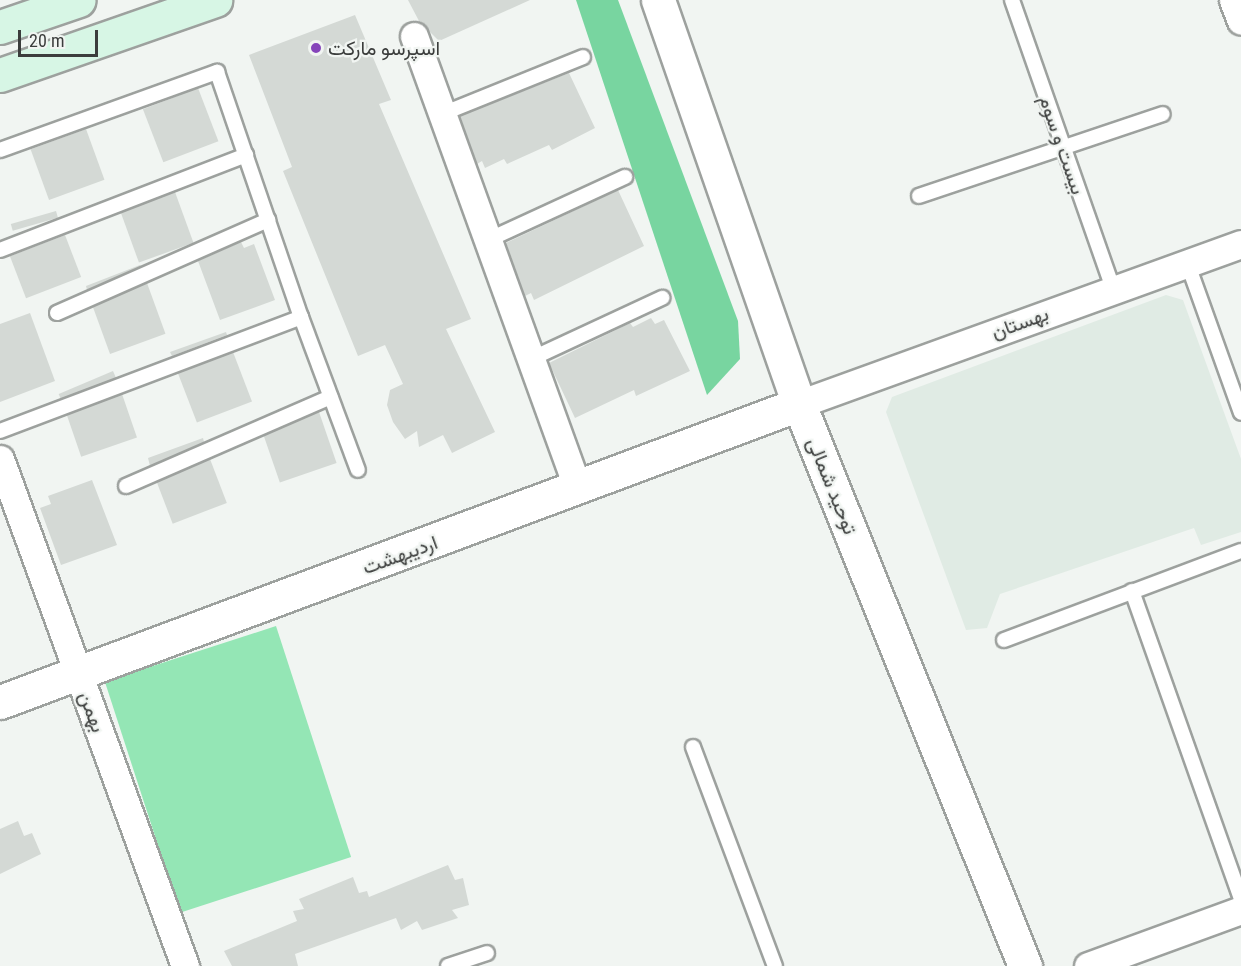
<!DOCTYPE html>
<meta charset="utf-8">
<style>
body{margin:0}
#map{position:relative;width:1241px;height:966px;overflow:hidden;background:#f1f5f2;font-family:"Roboto Condensed",Vazirmatn,sans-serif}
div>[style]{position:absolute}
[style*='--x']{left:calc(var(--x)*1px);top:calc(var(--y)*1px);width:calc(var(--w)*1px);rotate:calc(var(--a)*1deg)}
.built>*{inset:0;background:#e0ebe4}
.green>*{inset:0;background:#94e6b5;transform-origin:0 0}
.forest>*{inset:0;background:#78d5a0}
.building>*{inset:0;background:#d4d9d5;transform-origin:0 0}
.roads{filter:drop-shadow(2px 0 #9da19e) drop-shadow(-2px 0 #9da19e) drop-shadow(0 2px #9da19e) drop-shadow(0 -2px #9da19e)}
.service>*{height:14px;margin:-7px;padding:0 7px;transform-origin:7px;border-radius:7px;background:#fff}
.minor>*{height:27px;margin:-13.5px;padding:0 13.5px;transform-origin:13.5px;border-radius:13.5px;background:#fff}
.tertiary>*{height:33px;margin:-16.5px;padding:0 16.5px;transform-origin:16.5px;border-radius:16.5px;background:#fff}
.secondary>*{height:33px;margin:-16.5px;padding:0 16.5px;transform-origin:16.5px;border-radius:16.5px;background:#d7f6e5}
.dots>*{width:16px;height:16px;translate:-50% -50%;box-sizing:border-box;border:3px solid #f1f5f2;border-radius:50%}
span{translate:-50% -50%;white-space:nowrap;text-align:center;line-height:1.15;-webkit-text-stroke:4.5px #f1f5f2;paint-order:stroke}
.poi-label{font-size:20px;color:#3b3d3c}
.left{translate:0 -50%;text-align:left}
.street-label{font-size:20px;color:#3b3d3c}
.scale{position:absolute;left:18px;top:30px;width:80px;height:27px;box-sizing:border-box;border:3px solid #3b3d3c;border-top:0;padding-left:8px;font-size:18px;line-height:21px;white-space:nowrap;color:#3b3d3c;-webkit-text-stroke:4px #f1f5f2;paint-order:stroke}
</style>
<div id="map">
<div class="built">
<i style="clip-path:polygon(1166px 295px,1183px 300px,1241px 459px,1241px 532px,1201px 545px,1194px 528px,1000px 594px,987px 628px,966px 630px,886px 412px,892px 397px)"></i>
</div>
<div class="green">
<i style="left:276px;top:626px;width:243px;height:180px;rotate:72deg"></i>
</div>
<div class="forest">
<i style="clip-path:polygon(576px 0,618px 0,738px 321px,740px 359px,707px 395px)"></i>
</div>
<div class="building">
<i style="clip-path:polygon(408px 0,530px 0,439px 41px,419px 21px)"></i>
<i style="clip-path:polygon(355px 15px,391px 100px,379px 104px,471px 319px,446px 329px,495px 432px,452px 453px,443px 435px,419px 447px,417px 431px,405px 439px,393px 422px,387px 405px,390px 390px,403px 384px,385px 345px,358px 356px,283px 171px,292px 167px,249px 55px)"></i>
<i style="clip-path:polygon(569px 73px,595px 128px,552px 150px,549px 145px,507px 164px,504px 159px,485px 168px,482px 161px,477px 164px,460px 116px)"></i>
<i style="left:198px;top:88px;width:57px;height:59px;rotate:69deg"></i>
<i style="left:86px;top:129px;width:54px;height:59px;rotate:70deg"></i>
<i style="clip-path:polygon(618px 190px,644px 246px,534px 300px,531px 293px,525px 296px,506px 243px)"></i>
<i style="left:175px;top:192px;width:54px;height:58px;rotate:70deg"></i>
<i style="left:56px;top:211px;width:7px;height:47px;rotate:74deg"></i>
<i style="left:65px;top:235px;width:45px;height:59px;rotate:69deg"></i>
<i style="clip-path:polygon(241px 242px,244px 248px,254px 244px,275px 300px,220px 320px,198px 261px)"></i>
<i style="clip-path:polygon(140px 265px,141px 266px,87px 290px,86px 286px)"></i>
<i style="left:147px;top:283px;width:54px;height:59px;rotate:70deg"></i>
<i style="clip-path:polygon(30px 313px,55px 381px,0 402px,0 324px)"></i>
<i style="clip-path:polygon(651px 318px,655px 324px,664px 320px,690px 371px,636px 396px,634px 390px,575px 418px,549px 363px,630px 323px,633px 327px)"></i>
<i style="clip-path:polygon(226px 332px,227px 335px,172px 356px,170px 352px)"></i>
<i style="left:233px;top:352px;width:53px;height:59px;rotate:69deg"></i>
<i style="left:113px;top:371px;width:8px;height:59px;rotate:67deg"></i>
<i style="left:122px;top:394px;width:46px;height:59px;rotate:71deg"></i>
<i style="left:319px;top:412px;width:54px;height:60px;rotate:71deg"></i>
<i style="clip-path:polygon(203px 438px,204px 442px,150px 466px,148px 458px)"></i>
<i style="left:210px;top:459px;width:47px;height:58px;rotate:69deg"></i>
<i style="clip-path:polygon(92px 480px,117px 545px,61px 565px,40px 508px,51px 504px,48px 496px)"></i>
<i style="clip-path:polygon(18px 821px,24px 836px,32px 833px,41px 854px,0 874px,0 829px)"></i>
<i style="clip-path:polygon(448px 865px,455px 880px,463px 878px,469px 905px,452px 910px,458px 918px,422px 930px,417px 921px,401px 930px,396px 918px,295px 954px,298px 966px,232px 966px,224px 951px,297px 921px,293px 911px,304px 909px,299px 899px,353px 877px,359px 893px,367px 891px,369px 897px)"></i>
</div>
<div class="roads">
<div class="service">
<i style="--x:1012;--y:0;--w:306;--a:70.7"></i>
<i style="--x:442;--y:114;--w:152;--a:-22"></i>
<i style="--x:0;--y:150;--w:231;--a:-19.8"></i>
<i style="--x:217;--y:72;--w:259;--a:71.1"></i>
<i style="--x:919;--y:196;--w:257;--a:-18.6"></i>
<i style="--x:488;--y:240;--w:151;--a:-24.7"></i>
<i style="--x:0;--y:250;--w:264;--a:-21.1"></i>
<i style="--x:1187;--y:262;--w:160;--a:70.3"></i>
<i style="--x:57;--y:313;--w:231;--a:-23.8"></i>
<i style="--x:531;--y:359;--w:145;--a:-25"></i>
<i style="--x:0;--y:431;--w:322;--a:-20.7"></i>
<i style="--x:301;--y:317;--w:163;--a:69.6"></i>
<i style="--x:126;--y:486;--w:223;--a:-23.5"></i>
<i style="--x:1132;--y:591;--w:327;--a:70.5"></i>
<i style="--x:1004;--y:640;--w:253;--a:-20.6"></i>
<i style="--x:693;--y:747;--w:234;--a:69.5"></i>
<i style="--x:448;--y:966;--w:41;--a:-18.4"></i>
</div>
<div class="minor">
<i style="--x:1233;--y:0;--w:22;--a:69"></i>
<i style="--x:414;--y:36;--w:482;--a:70.1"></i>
<i style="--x:799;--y:404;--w:470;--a:-19.9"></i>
<i style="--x:0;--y:459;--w:540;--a:69.95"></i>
<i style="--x:1088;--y:966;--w:163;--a:-20.1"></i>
</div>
<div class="tertiary">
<i style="--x:658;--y:0;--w:428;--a:70.8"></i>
<i style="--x:799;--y:404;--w:606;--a:68.09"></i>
<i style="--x:0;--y:702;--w:853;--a:-20.45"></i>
</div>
<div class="secondary">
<i style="--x:0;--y:27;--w:83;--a:-18.9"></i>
<i style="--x:0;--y:75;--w:228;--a:-19.2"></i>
</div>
</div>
<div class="dots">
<i style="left:316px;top:48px;background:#8645ba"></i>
</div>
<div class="poi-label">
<span class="left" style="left:328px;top:48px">اسپرسو مارکت</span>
</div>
<div class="street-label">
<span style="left:1062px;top:145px;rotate:71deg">بیست و سوم</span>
<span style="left:1020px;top:323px;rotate:-20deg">بهستان</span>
<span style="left:832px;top:486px;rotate:68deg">توحید شمالی</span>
<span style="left:400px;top:555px;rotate:-20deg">اردیبهشت</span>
<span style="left:92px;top:712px;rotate:70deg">بهمن</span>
</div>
<div class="scale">20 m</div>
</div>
